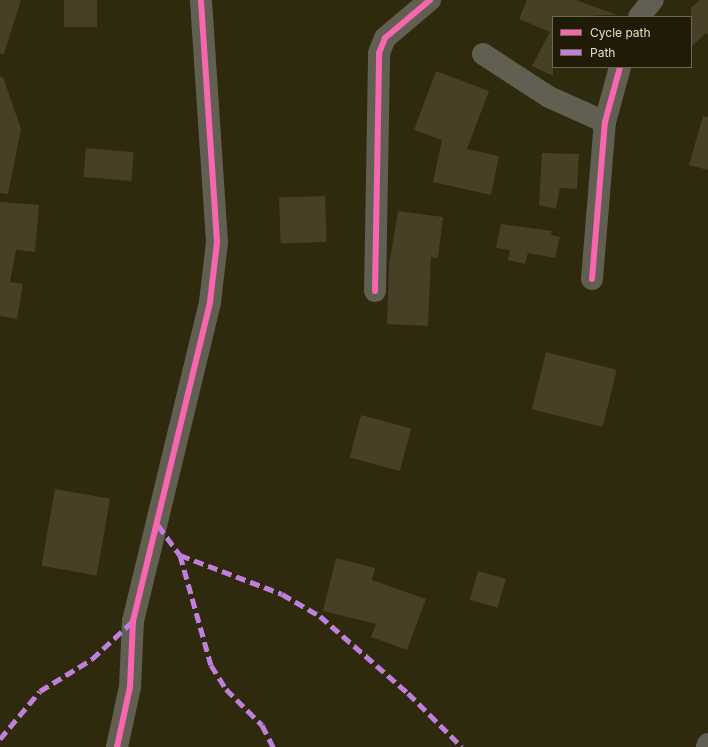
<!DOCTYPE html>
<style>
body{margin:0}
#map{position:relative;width:708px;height:747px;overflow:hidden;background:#2f290d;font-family:Inter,sans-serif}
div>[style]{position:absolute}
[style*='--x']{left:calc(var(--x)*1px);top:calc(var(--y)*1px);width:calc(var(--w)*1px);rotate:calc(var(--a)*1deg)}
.building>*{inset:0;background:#483f27;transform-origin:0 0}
.minor>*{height:22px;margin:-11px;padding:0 11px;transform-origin:11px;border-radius:11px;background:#615f52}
.quiet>*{height:5px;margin-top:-2.5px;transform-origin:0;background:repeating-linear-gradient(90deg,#c07fdc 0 10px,transparent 0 15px)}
.cycleway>*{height:6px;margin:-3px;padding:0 3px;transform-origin:3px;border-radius:3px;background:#f766af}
span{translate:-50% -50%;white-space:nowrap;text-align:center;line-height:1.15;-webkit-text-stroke:3px #1f1b07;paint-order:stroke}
.legend{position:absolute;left:552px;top:16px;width:140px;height:52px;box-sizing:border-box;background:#1f1b07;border:1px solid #6d6953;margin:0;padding:5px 7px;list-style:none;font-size:12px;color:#e1ddc4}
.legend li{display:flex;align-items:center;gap:8px;height:20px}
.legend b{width:20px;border:1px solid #6d6953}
</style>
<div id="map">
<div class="building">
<i style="clip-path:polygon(0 0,21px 0,4px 54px,0 54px)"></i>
<i style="left:64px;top:0;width:33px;height:27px"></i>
<i style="clip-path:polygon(527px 0,576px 0,617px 15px,553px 17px,553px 76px,532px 66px,550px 32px,519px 19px)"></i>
<i style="clip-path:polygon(700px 0,708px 0,708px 35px,706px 33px,691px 47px,691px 8px)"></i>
<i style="clip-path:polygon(436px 71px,489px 91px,467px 149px,499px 156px,491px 195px,433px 182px,442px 140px,414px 130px)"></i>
<i style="clip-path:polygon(0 77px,3px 77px,21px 129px,8px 194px,0 193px)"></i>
<i style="clip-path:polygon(703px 116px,708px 117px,708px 170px,689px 165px)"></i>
<i style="left:86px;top:148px;width:48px;height:29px;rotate:5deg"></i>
<i style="clip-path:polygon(542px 153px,579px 154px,577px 189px,560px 188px,556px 209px,539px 205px)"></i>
<i style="left:325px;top:196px;width:46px;height:46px;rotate:88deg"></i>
<i style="clip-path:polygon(0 202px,39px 205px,35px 252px,16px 250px,10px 282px,23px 284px,17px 319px,0 316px)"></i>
<i style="clip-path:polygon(398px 211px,443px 217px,438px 258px,431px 257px,428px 326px,387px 324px,389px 265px)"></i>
<i style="clip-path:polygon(501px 224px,552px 231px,551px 235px,560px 237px,555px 258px,528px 253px,525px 264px,508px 260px,510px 250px,496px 248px)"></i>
<i style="left:546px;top:352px;width:73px;height:59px;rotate:14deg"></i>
<i style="left:361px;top:415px;width:52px;height:44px;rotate:15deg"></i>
<i style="left:55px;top:489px;width:56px;height:78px;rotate:10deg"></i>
<i style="clip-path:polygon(336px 558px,375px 568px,372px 580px,426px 599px,407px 650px,371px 637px,376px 624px,323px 611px)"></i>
<i style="left:478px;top:571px;width:29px;height:30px;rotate:16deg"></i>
</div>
<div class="minor">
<i style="--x:639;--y:17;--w:22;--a:-51"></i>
<i style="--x:483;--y:54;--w:79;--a:33.1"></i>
<i style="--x:549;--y:97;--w:61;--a:24.1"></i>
<i style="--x:592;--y:279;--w:158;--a:-85.3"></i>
<i style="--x:605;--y:122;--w:57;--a:-74.7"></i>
<i style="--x:375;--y:291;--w:238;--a:-89"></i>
<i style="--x:379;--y:53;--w:16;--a:-68"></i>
<i style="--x:385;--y:38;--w:59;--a:-40.2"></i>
<i style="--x:117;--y:747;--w:61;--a:-77.8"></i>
<i style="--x:130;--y:687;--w:66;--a:-87.4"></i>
<i style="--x:133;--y:621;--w:328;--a:-76.4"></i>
<i style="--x:210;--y:302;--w:60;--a:-83.3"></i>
<i style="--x:217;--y:242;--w:243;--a:-93.8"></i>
<i style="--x:707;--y:747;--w:3;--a:-72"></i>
</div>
<div class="quiet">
<i style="--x:158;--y:525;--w:37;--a:54"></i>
<i style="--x:180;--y:555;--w:109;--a:20.9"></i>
<i style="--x:282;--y:594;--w:44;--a:30.1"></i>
<i style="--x:320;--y:616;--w:117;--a:41.2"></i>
<i style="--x:408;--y:693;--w:76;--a:45"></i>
<i style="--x:180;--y:555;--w:114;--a:74.3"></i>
<i style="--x:211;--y:665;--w:28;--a:58"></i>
<i style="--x:226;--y:689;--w:51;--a:45"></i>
<i style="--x:262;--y:725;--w:25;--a:63"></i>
<i style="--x:0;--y:739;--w:62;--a:-50.2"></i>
<i style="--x:40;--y:691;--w:61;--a:-31.6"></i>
<i style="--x:92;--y:659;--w:56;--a:-42.8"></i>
</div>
<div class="cycleway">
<i style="--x:592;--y:279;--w:158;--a:-85.3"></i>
<i style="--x:605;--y:122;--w:57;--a:-74.7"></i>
<i style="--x:375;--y:291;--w:238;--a:-89"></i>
<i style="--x:379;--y:53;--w:16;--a:-68"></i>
<i style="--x:385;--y:38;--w:59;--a:-40.2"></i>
<i style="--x:117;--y:747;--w:61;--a:-77.8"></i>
<i style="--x:130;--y:687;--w:66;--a:-87.4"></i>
<i style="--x:133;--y:621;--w:328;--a:-76.4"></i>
<i style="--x:210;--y:302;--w:60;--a:-83.3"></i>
<i style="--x:217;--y:242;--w:243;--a:-93.8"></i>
</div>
<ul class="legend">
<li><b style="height:5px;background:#f766af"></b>Cycle path</li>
<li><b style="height:5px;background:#c07fdc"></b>Path</li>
</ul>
</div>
